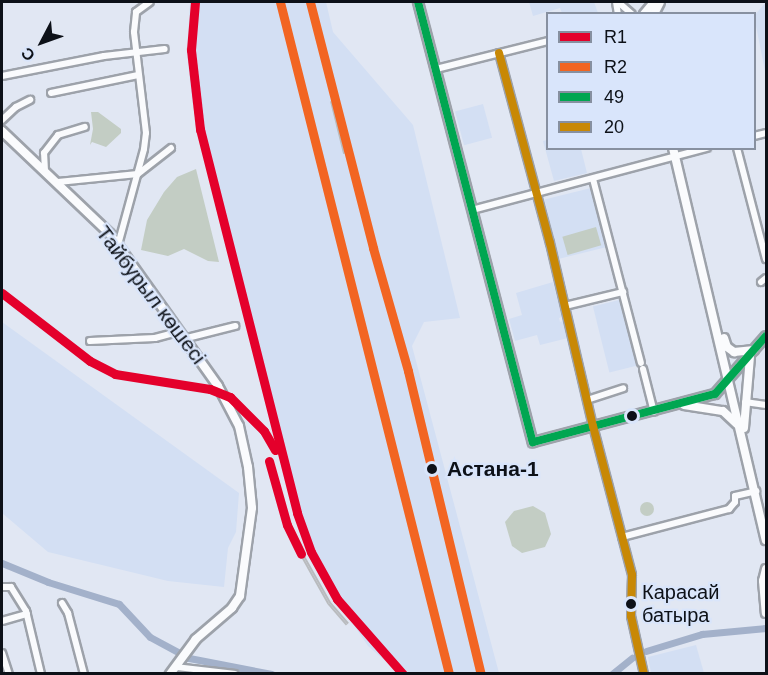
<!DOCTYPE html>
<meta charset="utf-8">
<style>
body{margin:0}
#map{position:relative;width:768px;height:675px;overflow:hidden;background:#e1e7f3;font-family:Arial,sans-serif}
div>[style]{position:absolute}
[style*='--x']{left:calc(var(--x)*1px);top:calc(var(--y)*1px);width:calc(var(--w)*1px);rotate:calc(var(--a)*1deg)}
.built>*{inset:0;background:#d3dff3;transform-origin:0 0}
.green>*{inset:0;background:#c3cdc4;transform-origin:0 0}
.round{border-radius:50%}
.river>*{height:7px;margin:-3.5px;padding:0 3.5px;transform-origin:3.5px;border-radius:3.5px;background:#a3b1ca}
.roads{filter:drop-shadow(2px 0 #9da2aa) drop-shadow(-2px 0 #9da2aa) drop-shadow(0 2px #9da2aa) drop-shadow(0 -2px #9da2aa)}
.minor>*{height:6px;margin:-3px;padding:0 3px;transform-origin:3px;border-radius:3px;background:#fafbfd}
.major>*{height:8px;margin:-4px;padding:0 4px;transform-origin:4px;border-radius:4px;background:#fafbfd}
.rail>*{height:4px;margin-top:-2px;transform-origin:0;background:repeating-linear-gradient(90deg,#d9e5fb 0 4.5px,#b9bbbe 0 9px);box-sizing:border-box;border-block:2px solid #b9bbbe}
.bus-1>*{height:8px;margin:-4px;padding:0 4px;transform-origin:4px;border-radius:4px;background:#00a651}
.bus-2>*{height:8px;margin:-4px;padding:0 4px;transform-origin:4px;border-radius:4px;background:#c88805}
.rail-1>*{height:9px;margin:-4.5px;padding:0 4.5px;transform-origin:4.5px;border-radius:4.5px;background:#e4002b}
.rail-2>*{height:9px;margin:-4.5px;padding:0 4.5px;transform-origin:4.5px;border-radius:4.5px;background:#f26522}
.dots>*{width:16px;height:16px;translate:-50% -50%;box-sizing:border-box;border:3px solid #d9e5fb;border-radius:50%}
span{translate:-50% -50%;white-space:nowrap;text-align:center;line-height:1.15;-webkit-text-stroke:4.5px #d9e5fb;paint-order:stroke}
.bus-label{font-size:20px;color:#0d1118}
.left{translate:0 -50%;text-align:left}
.street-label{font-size:21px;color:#0d1118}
.stop-label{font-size:21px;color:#0d1118;font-weight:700}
.frame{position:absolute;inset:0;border:3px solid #0d1118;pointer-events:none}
.legend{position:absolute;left:546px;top:12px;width:210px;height:138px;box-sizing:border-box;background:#d9e5fb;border:2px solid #8790a0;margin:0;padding:8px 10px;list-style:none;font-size:18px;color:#0d1118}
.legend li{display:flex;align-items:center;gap:12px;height:30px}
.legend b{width:30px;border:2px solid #8790a0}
.north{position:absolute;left:12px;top:12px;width:60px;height:60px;-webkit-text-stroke:4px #d9e5fb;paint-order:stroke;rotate:229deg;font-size:16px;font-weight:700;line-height:24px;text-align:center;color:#0d1118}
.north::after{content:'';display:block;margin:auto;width:21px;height:27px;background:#0d1118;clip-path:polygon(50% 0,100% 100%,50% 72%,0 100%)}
</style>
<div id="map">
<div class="built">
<i style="clip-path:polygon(190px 2px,326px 2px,333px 32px,413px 125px,460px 318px,424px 322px,412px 346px,499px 673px,399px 673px,368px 646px,332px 593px,300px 532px,192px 100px,187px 52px)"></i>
<i style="clip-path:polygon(529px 2px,594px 2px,598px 13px,562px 13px,560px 8px,533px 16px)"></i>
<i style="clip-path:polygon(766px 2px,766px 76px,754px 16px)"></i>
<i style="left:483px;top:104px;width:35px;height:29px;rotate:75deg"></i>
<i style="clip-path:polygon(547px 140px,548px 148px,581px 149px,587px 173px,554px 181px,543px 141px)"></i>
<i style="left:591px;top:188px;width:61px;height:48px;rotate:76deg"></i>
<i style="clip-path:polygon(553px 282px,562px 317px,559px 318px,560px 322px,563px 321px,568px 338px,540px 345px,537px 335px,515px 341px,509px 319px,522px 315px,516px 293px)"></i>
<i style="left:623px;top:299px;width:68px;height:31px;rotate:76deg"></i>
<i style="clip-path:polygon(2px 322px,239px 493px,236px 532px,228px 548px,224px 587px,168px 581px,48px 552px,2px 513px)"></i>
<i style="clip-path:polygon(696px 645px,704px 673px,651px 673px,648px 657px)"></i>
</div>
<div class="green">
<i style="clip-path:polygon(91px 112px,98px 112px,121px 129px,121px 133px,106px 147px,92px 142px,90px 145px,93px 129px)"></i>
<i style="clip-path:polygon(196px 169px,219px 262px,208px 261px,184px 249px,168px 256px,141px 250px,147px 220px,164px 192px,177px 177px)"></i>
<i style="left:596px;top:227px;width:19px;height:35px;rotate:74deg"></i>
<i class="round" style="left:640px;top:502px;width:14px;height:14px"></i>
<i style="clip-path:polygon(533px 506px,545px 513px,551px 534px,545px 547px,522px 553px,512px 546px,505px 522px,514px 511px)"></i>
</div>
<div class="river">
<i style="--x:2;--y:563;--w:50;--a:22.4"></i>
<i style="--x:48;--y:582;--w:74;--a:17.2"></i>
<i style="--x:119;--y:604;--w:45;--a:46.8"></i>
<i style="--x:150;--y:637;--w:44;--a:28.3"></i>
<i style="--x:189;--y:658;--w:84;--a:11"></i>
<i style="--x:646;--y:651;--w:59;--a:-16.9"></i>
<i style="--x:702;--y:634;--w:64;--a:-5.4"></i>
<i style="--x:612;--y:674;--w:26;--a:-39"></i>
</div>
<div class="roads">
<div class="minor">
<i style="--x:616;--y:2;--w:12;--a:81"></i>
<i style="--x:618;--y:2;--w:18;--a:41"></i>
<i style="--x:499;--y:53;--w:197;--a:75"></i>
<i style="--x:550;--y:243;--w:188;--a:76.8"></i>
<i style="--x:593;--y:426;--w:154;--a:75.3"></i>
<i style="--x:632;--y:575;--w:41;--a:91.4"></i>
<i style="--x:631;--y:616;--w:59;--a:77.4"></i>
<i style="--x:436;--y:69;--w:115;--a:-14"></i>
<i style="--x:2;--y:76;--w:104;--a:-11.1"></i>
<i style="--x:104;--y:56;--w:61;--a:-6.5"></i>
<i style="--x:51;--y:93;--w:89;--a:-11.7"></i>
<i style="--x:2;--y:120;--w:19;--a:-43"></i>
<i style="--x:16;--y:107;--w:16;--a:-27"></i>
<i style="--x:754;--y:136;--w:12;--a:-14"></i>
<i style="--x:737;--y:148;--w:115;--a:75.4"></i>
<i style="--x:45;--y:171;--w:18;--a:-93"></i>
<i style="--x:44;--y:153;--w:23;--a:-52"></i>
<i style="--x:58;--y:135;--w:28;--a:-17"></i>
<i style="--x:593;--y:179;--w:190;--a:75.4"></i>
<i style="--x:58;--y:182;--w:80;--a:-5.7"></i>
<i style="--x:138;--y:174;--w:42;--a:-38.2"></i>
<i style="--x:472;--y:210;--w:243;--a:-14.8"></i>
<i style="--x:118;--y:245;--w:99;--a:-74.8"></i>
<i style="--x:144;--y:149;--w:16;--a:-83"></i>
<i style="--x:146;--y:133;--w:102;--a:-96.8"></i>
<i style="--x:134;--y:32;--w:20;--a:-84"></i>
<i style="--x:136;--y:12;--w:17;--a:-36"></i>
<i style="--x:761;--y:282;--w:6;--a:-39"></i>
<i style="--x:565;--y:306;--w:60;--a:-13.6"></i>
<i style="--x:183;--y:339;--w:54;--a:-14"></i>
<i style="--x:90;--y:341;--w:65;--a:-2.6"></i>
<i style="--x:155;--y:338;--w:24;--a:-15"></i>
<i style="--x:643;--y:369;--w:44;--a:75.7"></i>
<i style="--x:587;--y:400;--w:38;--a:-18"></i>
<i style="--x:745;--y:402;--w:21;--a:8"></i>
<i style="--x:622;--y:537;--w:111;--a:-14.7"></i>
<i style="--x:729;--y:509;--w:9;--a:-49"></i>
<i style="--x:735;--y:502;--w:6;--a:-90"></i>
<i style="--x:735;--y:496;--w:22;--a:-13"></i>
<i style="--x:2;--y:587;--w:9;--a:0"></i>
<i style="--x:11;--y:587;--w:28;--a:58"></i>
<i style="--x:26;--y:611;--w:65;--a:76.6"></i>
<i style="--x:62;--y:603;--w:12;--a:59"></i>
<i style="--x:68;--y:613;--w:63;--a:75.3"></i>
<i style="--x:2;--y:621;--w:26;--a:-16"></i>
<i style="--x:2;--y:653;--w:22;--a:72"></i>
<i style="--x:176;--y:667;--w:59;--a:6.8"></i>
</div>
<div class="major">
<i style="--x:418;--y:2;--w:455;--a:75.4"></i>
<i style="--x:533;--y:442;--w:188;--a:-14.8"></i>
<i style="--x:715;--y:394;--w:77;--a:-48.7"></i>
<i style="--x:644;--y:14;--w:16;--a:-50"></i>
<i style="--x:654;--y:14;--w:13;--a:-63"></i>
<i style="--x:2;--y:131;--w:149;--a:43.6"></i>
<i style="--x:110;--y:234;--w:186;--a:54.6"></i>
<i style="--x:218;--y:386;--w:45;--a:62.3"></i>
<i style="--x:239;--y:426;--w:42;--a:77.6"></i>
<i style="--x:248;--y:467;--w:41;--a:84.4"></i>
<i style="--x:252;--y:508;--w:89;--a:97.8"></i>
<i style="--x:240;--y:596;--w:14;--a:124"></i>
<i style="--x:232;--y:608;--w:48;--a:139.3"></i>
<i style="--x:196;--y:639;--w:44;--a:126.6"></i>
<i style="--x:673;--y:148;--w:403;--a:76.7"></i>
<i style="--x:724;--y:338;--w:9;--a:72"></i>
<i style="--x:727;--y:347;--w:9;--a:36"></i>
<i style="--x:734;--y:352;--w:20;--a:-6"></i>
<i style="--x:684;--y:405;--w:39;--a:9"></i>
<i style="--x:723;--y:411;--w:19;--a:43"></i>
<i style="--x:744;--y:428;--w:71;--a:-85.2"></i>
<i style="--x:766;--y:569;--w:12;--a:104"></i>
<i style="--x:763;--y:581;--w:32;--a:85"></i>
</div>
</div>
<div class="rail">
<i style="--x:195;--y:2;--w:48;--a:94.8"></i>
<i style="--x:191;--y:50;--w:80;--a:83.5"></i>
<i style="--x:200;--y:129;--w:396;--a:75.8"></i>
<i style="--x:297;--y:513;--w:41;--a:70.3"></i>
<i style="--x:311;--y:552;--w:54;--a:61"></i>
<i style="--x:337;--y:599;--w:100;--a:48.7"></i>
<i style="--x:280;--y:2;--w:693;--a:75.88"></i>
<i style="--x:332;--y:101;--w:54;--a:76"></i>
<i style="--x:2;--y:293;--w:111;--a:37.7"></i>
<i style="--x:90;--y:361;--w:28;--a:27"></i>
<i style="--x:115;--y:374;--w:96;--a:9"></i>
<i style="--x:210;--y:389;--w:22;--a:22"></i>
<i style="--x:230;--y:397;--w:48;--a:45"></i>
<i style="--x:264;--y:431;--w:22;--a:60"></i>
<i style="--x:269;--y:461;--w:79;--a:73.2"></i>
<i style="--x:292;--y:537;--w:76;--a:60.7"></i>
<i style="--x:329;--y:603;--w:28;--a:49"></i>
</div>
<div class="bus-1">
<i style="--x:418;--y:2;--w:455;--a:75.4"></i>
<i style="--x:533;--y:442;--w:188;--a:-14.8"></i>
<i style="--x:715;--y:394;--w:77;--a:-48.7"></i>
</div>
<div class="bus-2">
<i style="--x:499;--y:53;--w:197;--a:75"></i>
<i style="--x:550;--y:243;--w:188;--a:76.8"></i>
<i style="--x:593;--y:426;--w:154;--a:75.3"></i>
<i style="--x:632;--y:575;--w:41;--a:91.4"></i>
<i style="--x:631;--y:616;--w:59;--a:77.4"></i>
</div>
<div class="rail-1">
<i style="--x:195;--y:2;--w:48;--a:94.8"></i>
<i style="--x:191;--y:50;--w:80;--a:83.5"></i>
<i style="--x:200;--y:129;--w:396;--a:75.8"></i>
<i style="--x:297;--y:513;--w:41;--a:70.3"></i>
<i style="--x:311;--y:552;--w:54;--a:61"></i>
<i style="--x:337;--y:599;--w:100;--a:48.7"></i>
<i style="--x:2;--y:293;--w:111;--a:37.7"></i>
<i style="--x:90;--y:361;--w:28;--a:27"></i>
<i style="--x:115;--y:374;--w:96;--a:9"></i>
<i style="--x:210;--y:389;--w:22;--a:22"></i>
<i style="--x:230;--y:397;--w:48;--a:45"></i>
<i style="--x:264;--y:431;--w:22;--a:60"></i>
<i style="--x:269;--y:461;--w:66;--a:74.3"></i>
<i style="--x:287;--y:525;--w:32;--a:64"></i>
</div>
<div class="rail-2">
<i style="--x:280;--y:2;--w:693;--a:75.88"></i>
<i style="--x:310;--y:2;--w:254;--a:75.6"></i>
<i style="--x:373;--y:248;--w:128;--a:74.1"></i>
<i style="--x:408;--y:371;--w:312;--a:76.5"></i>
</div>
<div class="dots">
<i style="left:632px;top:416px;background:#0d1118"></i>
<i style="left:432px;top:469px;background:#0d1118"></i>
<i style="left:631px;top:604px;background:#0d1118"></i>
</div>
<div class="bus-label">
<span class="left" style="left:642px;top:604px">Карасай<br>батыра</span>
</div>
<div class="street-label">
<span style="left:151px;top:295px;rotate:53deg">Тайбурыл көшесі</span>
</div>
<div class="stop-label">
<span class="left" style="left:447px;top:469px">Астана-1</span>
</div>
<div class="frame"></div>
<ul class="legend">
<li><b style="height:8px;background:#e4002b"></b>R1</li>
<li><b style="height:8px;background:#f26522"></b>R2</li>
<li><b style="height:8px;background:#00a651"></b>49</li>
<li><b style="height:8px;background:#c88805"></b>20</li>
</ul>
<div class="north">С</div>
</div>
